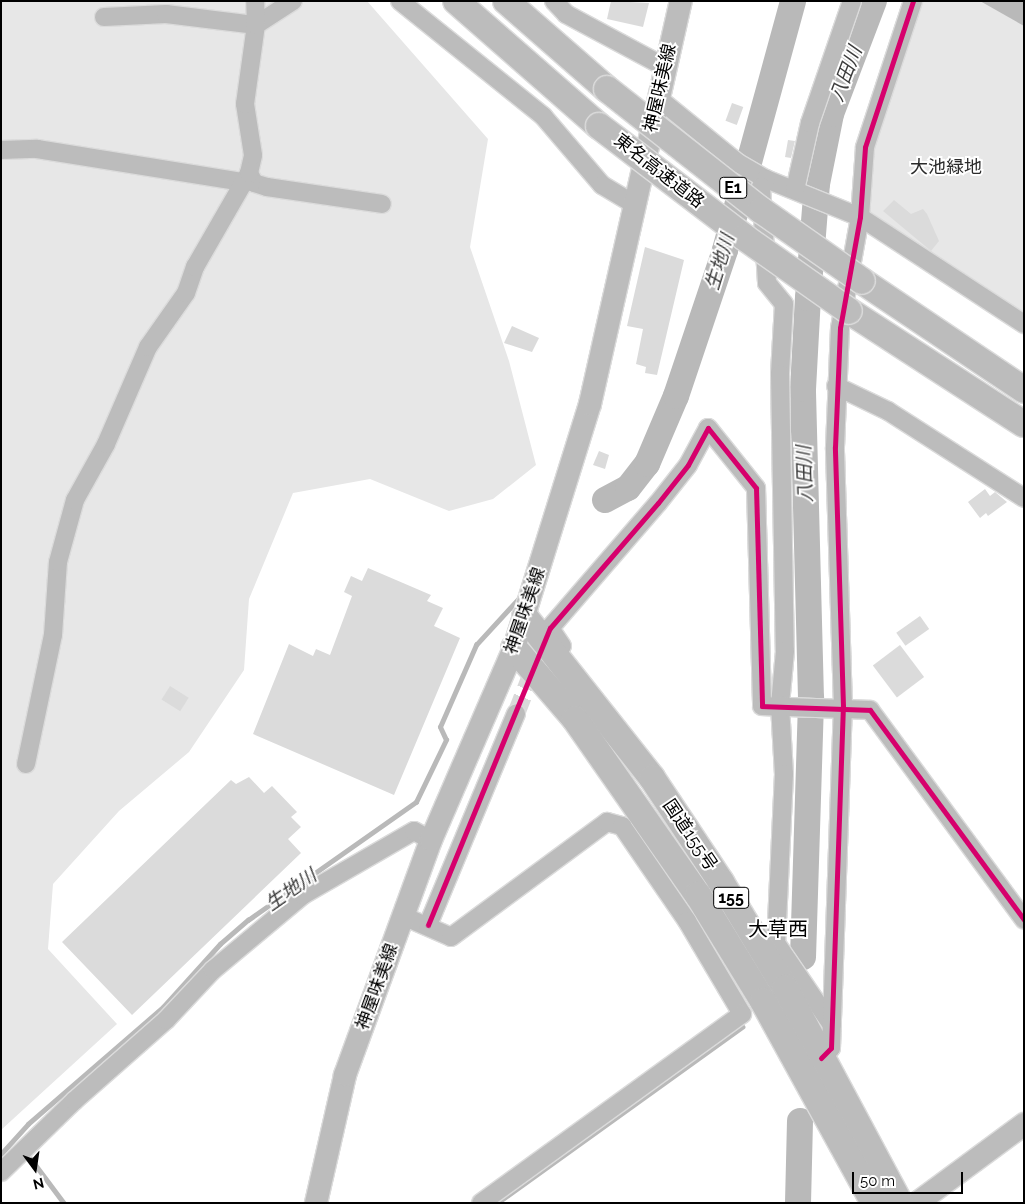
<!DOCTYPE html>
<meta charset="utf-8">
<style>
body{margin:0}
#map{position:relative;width:1025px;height:1204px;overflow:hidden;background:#fff;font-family:Raleway,"Noto Sans JP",sans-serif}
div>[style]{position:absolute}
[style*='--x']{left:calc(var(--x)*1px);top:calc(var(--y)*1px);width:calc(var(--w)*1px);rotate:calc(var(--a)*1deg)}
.green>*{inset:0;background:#e7e7e7}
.water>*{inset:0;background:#b9b9b9}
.stream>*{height:4.5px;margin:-2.25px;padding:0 2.25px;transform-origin:2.25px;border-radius:2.25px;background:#b9b9b9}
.river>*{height:26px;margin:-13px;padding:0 13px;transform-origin:13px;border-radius:13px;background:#b9b9b9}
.building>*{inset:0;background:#dbdbdb;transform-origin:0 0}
.minor-tunnel>*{height:18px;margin-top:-9px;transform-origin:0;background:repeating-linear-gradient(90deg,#d9d9d9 0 18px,transparent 0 27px)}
.roads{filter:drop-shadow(1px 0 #dbdbdb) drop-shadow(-1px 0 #dbdbdb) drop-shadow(0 1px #dbdbdb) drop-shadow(0 -1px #dbdbdb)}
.minor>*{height:18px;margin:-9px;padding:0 9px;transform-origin:9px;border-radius:9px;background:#bcbcbc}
.major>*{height:22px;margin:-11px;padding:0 11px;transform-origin:11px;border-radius:11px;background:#bcbcbc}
.highway>*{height:26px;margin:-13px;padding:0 13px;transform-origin:13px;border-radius:13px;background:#bcbcbc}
.bridges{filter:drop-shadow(1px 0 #dbdbdb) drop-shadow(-1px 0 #dbdbdb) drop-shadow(0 1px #dbdbdb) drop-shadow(0 -1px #dbdbdb)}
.highway-bridge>*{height:26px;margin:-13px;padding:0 13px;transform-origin:13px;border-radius:13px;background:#bcbcbc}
.cycleway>*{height:5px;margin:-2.5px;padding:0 2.5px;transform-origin:2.5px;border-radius:2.5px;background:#d6006c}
span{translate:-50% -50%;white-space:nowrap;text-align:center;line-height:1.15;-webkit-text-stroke:4px #fff;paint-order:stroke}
.shield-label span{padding:1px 4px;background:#fff;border:1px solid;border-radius:4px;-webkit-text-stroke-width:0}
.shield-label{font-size:16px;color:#000;font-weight:700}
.street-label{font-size:18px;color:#000}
.park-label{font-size:18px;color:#2b2b2b}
.water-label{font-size:19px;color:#3c3c3c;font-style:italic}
.quarter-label{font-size:20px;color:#000}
.frame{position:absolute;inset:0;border:2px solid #000;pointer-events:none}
.north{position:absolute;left:10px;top:1144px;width:50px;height:50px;-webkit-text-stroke:4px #fff;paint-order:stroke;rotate:166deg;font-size:14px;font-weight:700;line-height:20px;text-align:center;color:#000}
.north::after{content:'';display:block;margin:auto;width:18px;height:22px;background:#000;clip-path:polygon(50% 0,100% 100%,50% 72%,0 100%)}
.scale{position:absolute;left:852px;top:1172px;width:111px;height:22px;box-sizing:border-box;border:2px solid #000;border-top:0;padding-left:6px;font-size:15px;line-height:18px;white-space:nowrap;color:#000;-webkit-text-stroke:4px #fff;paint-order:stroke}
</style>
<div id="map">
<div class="green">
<i style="clip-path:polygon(1px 1px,367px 1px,488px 139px,470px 247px,509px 361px,536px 465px,493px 499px,449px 511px,370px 479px,293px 493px,249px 599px,244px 670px,189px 752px,119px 811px,53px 884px,48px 949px,117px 1024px,1px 1130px)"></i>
<i style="clip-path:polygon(917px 1px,1024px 1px,1024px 317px,927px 255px,862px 205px,869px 148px)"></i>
</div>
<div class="water">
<i style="clip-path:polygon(980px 1px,1024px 1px,1024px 26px)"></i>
</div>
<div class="stream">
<i style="--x:26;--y:1152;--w:64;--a:53.3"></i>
<i style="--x:1;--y:1154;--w:40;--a:-48"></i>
<i style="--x:28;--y:1124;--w:179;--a:-40.9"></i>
<i style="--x:163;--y:1007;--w:85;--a:-47.9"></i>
<i style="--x:220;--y:944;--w:37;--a:-41"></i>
<i style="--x:248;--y:920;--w:205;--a:-35.1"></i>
<i style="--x:416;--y:802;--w:69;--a:-64.2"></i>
<i style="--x:446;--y:740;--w:14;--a:-115"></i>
<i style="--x:440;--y:727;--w:90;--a:-66.3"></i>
<i style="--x:476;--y:645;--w:65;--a:-47.5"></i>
<i style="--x:497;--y:1203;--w:302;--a:-35.7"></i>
</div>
<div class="river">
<i style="--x:605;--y:500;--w:26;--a:-28"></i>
<i style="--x:628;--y:488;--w:31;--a:-52"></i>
<i style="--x:647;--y:464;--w:74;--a:-66.9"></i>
<i style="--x:676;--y:396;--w:154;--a:-71.4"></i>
<i style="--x:725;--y:250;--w:258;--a:-74.7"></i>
<i style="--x:803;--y:957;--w:259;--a:-88.2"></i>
<i style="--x:811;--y:698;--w:309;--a:-91.5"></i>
<i style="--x:803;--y:389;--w:91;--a:-86.9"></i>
<i style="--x:808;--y:298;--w:114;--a:-85.5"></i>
<i style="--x:817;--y:184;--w:71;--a:-78.7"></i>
<i style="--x:831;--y:114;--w:121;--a:-69.2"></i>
<i style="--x:798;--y:1203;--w:82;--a:-88.6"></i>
</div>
<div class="building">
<i style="clip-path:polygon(611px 1px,649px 3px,643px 27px,607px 19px)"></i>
<i style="left:732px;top:103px;width:12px;height:19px;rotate:20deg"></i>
<i style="clip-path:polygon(788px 140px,795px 141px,791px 158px,785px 157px)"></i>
<i style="clip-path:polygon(894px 200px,911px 214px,923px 209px,927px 214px,939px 241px,931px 251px,883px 211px)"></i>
<i style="clip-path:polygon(645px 247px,684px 260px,657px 375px,645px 373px,646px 367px,636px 364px,643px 329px,627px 326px)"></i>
<i style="clip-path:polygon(512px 326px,539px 338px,532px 352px,504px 343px)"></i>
<i style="clip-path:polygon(599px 451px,609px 455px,605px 469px,593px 465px)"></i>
<i style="clip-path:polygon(985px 489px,990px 496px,995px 492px,1007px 502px,988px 516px,986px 513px,980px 518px,968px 502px)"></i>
<i style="clip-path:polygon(368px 568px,431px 595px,427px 601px,443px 608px,434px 626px,460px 638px,394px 795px,253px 734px,289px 644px,313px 656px,316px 649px,330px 655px,352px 596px,344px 592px,351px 576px,362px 581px)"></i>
<i style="left:920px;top:616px;width:16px;height:29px;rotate:55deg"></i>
<i style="left:900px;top:645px;width:40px;height:34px;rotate:53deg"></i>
<i style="left:170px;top:686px;width:22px;height:16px;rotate:32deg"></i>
<i style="clip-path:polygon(249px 777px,264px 793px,272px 786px,297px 812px,291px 817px,301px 827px,288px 839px,301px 853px,132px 1015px,62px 942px,231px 780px,236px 784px)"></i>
</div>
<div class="minor-tunnel">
<i style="--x:516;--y:714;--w:55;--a:-68.6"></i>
</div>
<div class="roads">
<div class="minor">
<i style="--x:400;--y:1;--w:184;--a:38.8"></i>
<i style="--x:543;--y:116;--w:91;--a:49.5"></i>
<i style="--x:602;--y:185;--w:37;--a:31"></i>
<i style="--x:554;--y:1;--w:18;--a:47"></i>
<i style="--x:566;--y:14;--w:112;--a:28.2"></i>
<i style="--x:104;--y:17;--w:62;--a:-2.8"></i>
<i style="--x:166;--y:14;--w:91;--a:7"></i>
<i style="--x:256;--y:25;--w:44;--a:-33"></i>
<i style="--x:658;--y:98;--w:103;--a:39.1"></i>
<i style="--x:738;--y:163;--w:32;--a:30"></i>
<i style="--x:766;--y:179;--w:101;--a:22"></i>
<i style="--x:860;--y:217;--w:196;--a:33.1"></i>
<i style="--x:1;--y:150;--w:36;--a:-2"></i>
<i style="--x:37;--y:149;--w:209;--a:9.1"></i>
<i style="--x:249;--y:173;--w:11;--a:63"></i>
<i style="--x:254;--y:183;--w:14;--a:17"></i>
<i style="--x:267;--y:187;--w:116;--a:8.4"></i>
<i style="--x:766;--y:179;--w:9;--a:122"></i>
<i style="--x:761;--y:187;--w:96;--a:86.4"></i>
<i style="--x:767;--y:283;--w:27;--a:51"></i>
<i style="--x:784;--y:304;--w:70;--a:93.3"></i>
<i style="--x:780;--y:374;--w:277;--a:89"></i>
<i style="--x:785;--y:651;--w:54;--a:95.3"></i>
<i style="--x:780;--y:705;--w:69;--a:86.7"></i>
<i style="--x:784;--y:774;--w:169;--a:92.7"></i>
<i style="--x:776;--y:943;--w:23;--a:103"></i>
<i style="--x:795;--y:190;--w:69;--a:-77.4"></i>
<i style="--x:810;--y:123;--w:129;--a:-71"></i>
<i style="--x:836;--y:386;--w:58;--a:25.7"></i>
<i style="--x:888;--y:411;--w:161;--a:32.6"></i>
<i style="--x:562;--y:646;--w:22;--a:-124"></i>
<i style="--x:550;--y:628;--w:165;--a:-49.2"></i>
<i style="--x:658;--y:503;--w:48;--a:-51.7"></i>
<i style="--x:688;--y:465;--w:42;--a:-61.6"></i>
<i style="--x:708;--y:428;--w:77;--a:51.3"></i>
<i style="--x:756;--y:488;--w:218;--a:88.4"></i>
<i style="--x:762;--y:706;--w:108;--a:2.1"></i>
<i style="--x:870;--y:710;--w:260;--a:53.7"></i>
<i style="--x:26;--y:764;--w:132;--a:-78.2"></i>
<i style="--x:53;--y:635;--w:73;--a:-86.1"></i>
<i style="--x:58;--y:562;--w:64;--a:-74.7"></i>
<i style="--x:75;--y:500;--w:64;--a:-61"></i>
<i style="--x:106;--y:444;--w:106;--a:-66.6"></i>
<i style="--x:148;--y:347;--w:66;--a:-54.9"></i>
<i style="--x:186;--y:293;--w:28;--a:-71"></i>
<i style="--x:195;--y:267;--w:108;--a:-60.1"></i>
<i style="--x:249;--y:173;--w:18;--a:-77"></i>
<i style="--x:253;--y:155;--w:52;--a:-98.9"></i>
<i style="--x:245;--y:104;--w:80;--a:-82.1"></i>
<i style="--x:256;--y:25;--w:24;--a:-92"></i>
<i style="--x:403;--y:916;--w:52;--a:23.6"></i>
<i style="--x:451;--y:937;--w:194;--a:-36.4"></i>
<i style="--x:607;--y:822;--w:16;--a:15"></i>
<i style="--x:622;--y:826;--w:115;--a:55.6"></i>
<i style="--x:687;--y:921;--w:108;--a:59.4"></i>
<i style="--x:742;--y:1014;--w:322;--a:144.1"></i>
<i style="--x:428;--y:925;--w:229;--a:-67.4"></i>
<i style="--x:776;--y:943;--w:99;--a:55.7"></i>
<i style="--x:821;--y:1058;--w:14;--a:-45"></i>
<i style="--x:831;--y:1048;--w:342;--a:-88"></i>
<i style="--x:843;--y:706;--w:259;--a:-91.8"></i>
<i style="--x:835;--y:447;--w:119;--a:-87.6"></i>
<i style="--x:840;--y:328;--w:113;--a:-79.8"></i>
<i style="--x:860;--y:217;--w:70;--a:-85.9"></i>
<i style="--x:865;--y:147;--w:154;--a:-71.8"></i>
<i style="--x:1;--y:1172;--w:102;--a:-44.2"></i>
<i style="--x:74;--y:1101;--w:123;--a:-41.4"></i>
<i style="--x:166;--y:1020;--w:69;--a:-46.8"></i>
<i style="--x:213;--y:970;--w:117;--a:-39.8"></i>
<i style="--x:303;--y:895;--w:128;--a:-30"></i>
<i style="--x:414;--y:831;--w:19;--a:28"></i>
</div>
<div class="major">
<i style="--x:316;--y:1203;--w:131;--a:-77.2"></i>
<i style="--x:345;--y:1075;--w:250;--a:-69.9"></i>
<i style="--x:431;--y:840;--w:209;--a:-66.6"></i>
<i style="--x:514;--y:648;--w:256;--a:-72.7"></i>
<i style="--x:590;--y:404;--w:413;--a:-77.3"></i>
<i style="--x:917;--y:1203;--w:133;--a:-36.4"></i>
</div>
<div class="highway">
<i style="--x:456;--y:1;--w:190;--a:41.2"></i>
<i style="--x:506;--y:1;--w:134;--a:41.1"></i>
<i style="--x:862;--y:281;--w:195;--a:33.9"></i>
<i style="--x:849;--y:311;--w:208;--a:32.9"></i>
<i style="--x:525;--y:617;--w:205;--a:51.7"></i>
<i style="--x:652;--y:778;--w:125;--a:56.4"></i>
<i style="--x:721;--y:882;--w:124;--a:58.9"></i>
<i style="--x:785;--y:988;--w:244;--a:61.9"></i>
<i style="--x:514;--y:648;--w:94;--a:49.3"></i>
<i style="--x:575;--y:719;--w:215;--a:55.1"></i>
<i style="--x:698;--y:895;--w:124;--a:58.5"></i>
<i style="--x:763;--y:1001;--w:230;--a:61.2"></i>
</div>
</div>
<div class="bridges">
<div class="highway-bridge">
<i style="--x:607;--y:89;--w:196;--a:38.2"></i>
<i style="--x:761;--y:210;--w:123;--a:35.1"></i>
<i style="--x:599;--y:126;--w:183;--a:37.4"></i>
<i style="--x:744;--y:237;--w:128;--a:35.2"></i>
</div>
</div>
<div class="cycleway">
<i style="--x:428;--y:925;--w:321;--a:-67.7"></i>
<i style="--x:550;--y:628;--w:165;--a:-49.2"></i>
<i style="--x:658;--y:503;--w:48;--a:-51.7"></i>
<i style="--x:688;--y:465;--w:42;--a:-61.6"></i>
<i style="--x:708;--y:428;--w:77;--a:51.3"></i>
<i style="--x:756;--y:488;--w:218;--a:88.4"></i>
<i style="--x:762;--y:706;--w:108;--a:2.1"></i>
<i style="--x:870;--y:710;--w:260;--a:53.7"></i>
<i style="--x:821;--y:1058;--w:14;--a:-45"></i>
<i style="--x:831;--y:1048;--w:342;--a:-88"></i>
<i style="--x:843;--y:706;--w:259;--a:-91.8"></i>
<i style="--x:835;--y:447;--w:119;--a:-87.6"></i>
<i style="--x:840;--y:328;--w:113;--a:-79.8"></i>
<i style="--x:860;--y:217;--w:70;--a:-85.9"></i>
<i style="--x:865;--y:147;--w:154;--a:-71.8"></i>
</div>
<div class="shield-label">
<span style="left:733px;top:188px">E1</span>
<span style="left:731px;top:898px">155</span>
</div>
<div class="street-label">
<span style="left:660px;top:88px;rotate:-77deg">神屋味美線</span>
<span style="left:659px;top:171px;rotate:38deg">東名高速道路</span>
<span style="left:525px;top:611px;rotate:-71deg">神屋味美線</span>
<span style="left:690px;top:835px;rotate:56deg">国道155号</span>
<span style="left:377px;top:987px;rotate:-70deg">神屋味美線</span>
</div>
<div class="park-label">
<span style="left:946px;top:167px">大池緑地</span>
</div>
<div class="water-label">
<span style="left:846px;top:74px;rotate:-69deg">八田川</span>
<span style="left:720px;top:262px;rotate:-73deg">生地川</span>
<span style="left:805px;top:474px;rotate:-92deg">八田川</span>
<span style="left:291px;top:890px;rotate:-35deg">生地川</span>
</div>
<div class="quarter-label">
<span style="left:778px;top:929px">大草西</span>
</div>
<div class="frame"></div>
<div class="north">N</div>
<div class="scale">50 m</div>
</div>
